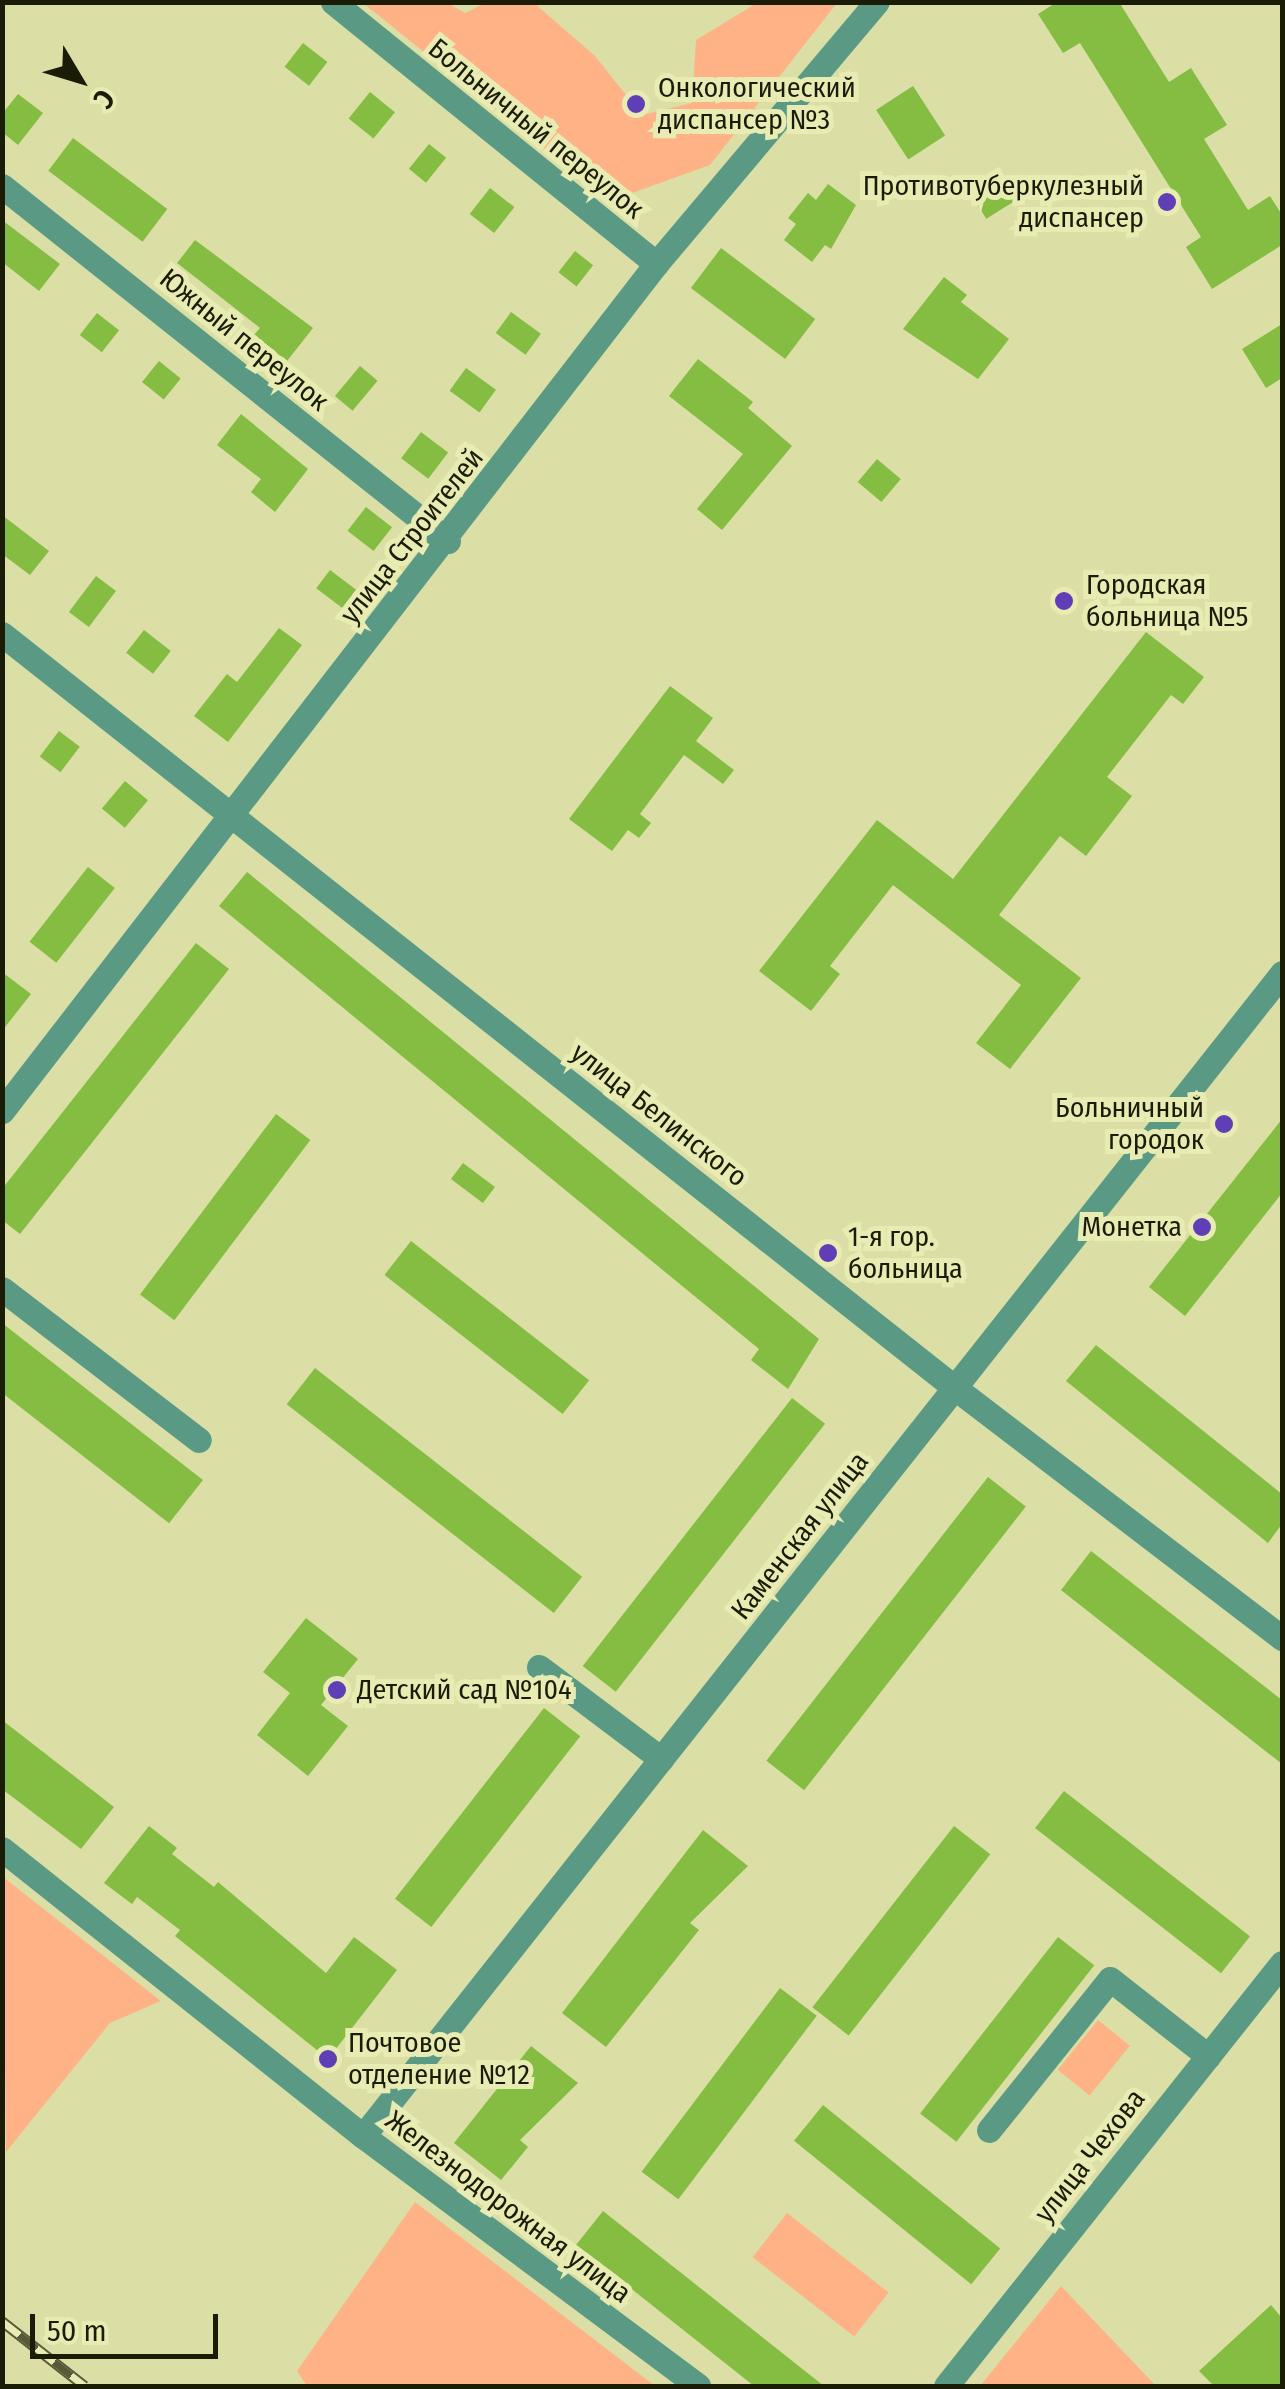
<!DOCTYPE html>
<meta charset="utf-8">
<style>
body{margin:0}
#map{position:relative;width:1285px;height:2389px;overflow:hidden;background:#dbdfa6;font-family:"Fira Sans Condensed",sans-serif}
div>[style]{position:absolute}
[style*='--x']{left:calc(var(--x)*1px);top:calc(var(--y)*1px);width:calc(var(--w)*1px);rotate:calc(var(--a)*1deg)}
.green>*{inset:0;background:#ffb286;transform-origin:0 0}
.building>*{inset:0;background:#84bd42;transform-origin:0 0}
.minor>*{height:25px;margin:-12.5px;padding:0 12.5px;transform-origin:12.5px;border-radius:12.5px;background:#5a9a85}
.rail>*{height:11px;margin-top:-5.5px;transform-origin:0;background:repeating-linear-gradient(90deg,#e8ecb3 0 22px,#575938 0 44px);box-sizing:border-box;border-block:2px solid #575938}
.dots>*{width:28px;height:28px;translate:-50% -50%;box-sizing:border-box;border:5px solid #e8ecb3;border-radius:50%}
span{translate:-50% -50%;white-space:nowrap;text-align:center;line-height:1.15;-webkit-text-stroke:10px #e8ecb3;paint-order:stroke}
.poi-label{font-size:28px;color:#1b1c06}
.left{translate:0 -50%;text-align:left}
.right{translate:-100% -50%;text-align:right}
.street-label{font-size:28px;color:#1b1c06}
.frame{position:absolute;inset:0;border:5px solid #1b1c06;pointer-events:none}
.north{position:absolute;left:30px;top:30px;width:100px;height:100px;-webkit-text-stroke:8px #e8ecb3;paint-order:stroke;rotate:128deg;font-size:28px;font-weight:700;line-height:40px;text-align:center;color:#1b1c06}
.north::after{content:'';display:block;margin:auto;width:35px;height:45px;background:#1b1c06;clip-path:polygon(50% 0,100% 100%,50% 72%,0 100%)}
.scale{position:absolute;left:30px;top:2314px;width:188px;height:45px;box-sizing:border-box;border:5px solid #1b1c06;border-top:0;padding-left:12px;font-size:30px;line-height:35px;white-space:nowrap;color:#1b1c06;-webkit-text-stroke:8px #e8ecb3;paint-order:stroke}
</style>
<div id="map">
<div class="green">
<i style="clip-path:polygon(363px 3px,448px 3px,465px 13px,485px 3px,534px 3px,595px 56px,642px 115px,692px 103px,696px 40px,757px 3px,837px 3px,710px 165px,610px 201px)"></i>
<i style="clip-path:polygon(3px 1877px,161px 2001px,110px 2023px,6px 2152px)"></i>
<i style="left:1098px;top:2020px;width:41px;height:64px;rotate:39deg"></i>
<i style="clip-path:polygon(415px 2202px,655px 2386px,307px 2386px,297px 2371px)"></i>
<i style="left:787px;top:2213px;width:129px;height:56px;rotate:38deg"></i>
<i style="clip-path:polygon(1061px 2286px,1156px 2386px,980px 2386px)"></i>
</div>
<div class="building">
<i style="clip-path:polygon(1057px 2px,1119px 2px,1169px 82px,1191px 68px,1227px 125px,1204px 139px,1248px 210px,1270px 196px,1282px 215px,1282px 245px,1212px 289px,1186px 247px,1201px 237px,1080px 43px,1063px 53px,1038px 14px)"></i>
<i style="left:303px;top:43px;width:31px;height:30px;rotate:38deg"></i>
<i style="left:913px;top:86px;width:59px;height:44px;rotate:57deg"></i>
<i style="left:370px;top:92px;width:32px;height:34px;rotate:39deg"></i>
<i style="clip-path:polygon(18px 94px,43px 113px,18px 145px,2px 132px,2px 114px)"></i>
<i style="left:73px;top:138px;width:118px;height:41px;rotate:37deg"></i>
<i style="left:429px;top:144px;width:22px;height:32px;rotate:39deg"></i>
<i style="left:999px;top:173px;width:32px;height:35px;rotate:58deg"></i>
<i style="clip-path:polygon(828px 184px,856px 205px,831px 249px,825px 245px,812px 262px,784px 240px,796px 224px,788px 218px,808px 193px,816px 200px)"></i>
<i style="left:490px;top:188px;width:31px;height:33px;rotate:38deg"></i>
<i style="clip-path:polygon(2px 220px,60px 264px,39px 291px,2px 262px)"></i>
<i style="clip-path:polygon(195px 240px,313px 328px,287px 361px,254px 335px,260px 328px,177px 263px)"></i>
<i style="left:721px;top:248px;width:118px;height:50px;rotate:37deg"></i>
<i style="left:575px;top:251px;width:23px;height:27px;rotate:38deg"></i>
<i style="clip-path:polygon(944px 277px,967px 295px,961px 302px,1009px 339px,978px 379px,903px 329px)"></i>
<i style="left:511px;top:312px;width:37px;height:26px;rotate:36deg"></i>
<i style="left:97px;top:313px;width:28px;height:28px;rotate:38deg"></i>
<i style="clip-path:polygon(1282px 324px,1282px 378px,1266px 388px,1242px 349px)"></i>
<i style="clip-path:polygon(698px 359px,753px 402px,748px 408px,792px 446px,722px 530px,697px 509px,743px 454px,669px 396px)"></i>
<i style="left:159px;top:361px;width:28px;height:27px;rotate:39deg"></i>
<i style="left:360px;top:366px;width:23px;height:39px;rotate:40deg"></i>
<i style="left:466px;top:368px;width:37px;height:28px;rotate:36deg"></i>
<i style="clip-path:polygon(241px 414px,308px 469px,275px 512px,251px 492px,261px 479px,217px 445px)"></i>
<i style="left:421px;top:432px;width:34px;height:33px;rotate:37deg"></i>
<i style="left:877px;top:459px;width:31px;height:30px;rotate:40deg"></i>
<i style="left:366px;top:507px;width:33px;height:30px;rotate:38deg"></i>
<i style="clip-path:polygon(2px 515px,49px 551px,30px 575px,2px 554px)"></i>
<i style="left:330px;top:570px;width:39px;height:23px;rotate:37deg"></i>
<i style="left:96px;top:576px;width:25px;height:45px;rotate:37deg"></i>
<i style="clip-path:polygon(279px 628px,302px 645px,228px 742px,194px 716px,227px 674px,237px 682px)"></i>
<i style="left:144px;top:630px;width:34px;height:29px;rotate:38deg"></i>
<i style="clip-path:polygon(1146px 632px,1204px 677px,1183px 704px,1171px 695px,1107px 777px,1132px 796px,1086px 856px,1060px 836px,999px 915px,1081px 978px,1010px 1069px,976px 1043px,1021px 985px,893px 885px,830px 966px,840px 974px,811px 1011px,759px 971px,877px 820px,953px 879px)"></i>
<i style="clip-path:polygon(670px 686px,713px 718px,696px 741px,734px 770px,723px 784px,684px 755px,640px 814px,651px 823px,639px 838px,628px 830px,612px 851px,569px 819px)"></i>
<i style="left:59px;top:731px;width:26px;height:32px;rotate:37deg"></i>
<i style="left:125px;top:781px;width:30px;height:36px;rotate:40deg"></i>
<i style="left:88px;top:867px;width:34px;height:95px;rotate:38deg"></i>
<i style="clip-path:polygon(247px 872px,819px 1339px,788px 1389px,751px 1360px,759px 1349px,219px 906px)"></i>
<i style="clip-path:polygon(196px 943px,229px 969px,20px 1234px,2px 1220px,2px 1189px)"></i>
<i style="clip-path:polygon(2px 972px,31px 994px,2px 1031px)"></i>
<i style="left:276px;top:1114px;width:43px;height:226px;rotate:37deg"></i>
<i style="clip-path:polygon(1282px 1119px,1282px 1193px,1185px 1316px,1149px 1287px)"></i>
<i style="left:463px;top:1163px;width:40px;height:20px;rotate:37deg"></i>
<i style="left:411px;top:1241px;width:226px;height:43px;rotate:38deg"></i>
<i style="left:2px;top:1323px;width:255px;height:55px;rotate:38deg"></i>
<i style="clip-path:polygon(1096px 1345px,1282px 1494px,1282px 1524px,1268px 1543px,1066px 1381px)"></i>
<i style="left:315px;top:1368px;width:339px;height:46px;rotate:38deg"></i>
<i style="left:792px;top:1398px;width:42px;height:340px;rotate:38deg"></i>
<i style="left:988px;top:1477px;width:48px;height:360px;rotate:38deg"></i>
<i style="clip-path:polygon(1091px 1551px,1282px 1700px,1282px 1764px,1061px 1590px)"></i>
<i style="clip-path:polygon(306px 1618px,358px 1659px,321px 1705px,348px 1726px,308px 1776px,257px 1735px,290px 1693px,263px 1672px)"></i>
<i style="left:544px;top:1708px;width:46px;height:242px;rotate:38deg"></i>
<i style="clip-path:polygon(2px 1720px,114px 1807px,81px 1849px,2px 1789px)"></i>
<i style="left:1064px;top:1791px;width:236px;height:47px;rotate:38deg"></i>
<i style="clip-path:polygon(149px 1826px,177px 1848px,172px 1854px,214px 1887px,218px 1882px,326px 1973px,354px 1937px,397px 1970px,328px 2059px,175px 1936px,180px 1930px,137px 1897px,132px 1904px,104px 1883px)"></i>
<i style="left:954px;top:1826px;width:46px;height:230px;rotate:38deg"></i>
<i style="clip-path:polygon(703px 1830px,748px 1866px,690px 1923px,699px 1930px,606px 2047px,562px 2013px)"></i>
<i style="left:1058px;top:1937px;width:46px;height:224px;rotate:38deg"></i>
<i style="left:780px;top:1988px;width:46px;height:230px;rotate:37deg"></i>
<i style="clip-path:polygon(531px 2046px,578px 2083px,520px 2140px,528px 2147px,501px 2180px,454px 2143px)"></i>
<i style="left:823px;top:2105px;width:228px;height:46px;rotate:39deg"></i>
<i style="clip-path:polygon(603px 2211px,824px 2386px,754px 2386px,576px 2245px)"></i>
<i style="clip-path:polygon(1271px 2305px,1282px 2318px,1282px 2386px,1214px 2386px,1199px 2371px)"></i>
</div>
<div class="minor">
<i style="--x:333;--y:2;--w:416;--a:39"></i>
<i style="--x:2;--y:186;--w:570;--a:38.52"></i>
<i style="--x:2;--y:634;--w:1215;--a:38.35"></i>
<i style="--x:955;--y:1388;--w:412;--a:37.4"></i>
<i style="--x:2;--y:1111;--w:1070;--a:-52.33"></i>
<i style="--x:656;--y:264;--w:343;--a:-49.9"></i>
<i style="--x:2;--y:1289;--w:248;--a:37.5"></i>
<i style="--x:539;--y:1667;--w:153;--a:37"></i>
<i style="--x:2;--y:1849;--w:461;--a:38.5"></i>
<i style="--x:363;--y:2136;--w:418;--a:36.7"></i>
<i style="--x:989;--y:2130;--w:193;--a:-51.3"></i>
<i style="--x:1110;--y:1979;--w:125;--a:38.2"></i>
<i style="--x:363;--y:2136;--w:1482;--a:-51.68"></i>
<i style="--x:946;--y:2386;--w:540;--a:-51.54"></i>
</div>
<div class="rail">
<i style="--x:2;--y:2321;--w:105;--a:38.1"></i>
</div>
<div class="dots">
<i style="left:636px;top:104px;background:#603eb6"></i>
<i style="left:1167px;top:202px;background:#603eb6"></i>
<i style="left:1064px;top:601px;background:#603eb6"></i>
<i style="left:1224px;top:1124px;background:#603eb6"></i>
<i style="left:1202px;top:1227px;background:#603eb6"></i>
<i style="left:828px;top:1253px;background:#603eb6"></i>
<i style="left:337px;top:1690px;background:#603eb6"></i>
<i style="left:328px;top:2059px;background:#603eb6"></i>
</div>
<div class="poi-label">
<span class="left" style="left:658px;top:104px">Онкологический<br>диспансер №3</span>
<span class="right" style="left:1144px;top:202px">Противотуберкулезный<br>диспансер</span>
<span class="left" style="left:1086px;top:601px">Городская<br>больница №5</span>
<span class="right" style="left:1204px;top:1124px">Больничный<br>городок</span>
<span class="right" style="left:1182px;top:1227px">Монетка</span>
<span class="left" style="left:848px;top:1253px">1-я гор.<br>больница</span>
<span class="left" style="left:357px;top:1690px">Детский сад №104</span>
<span class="left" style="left:348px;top:2059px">Почтовое<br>отделение №12</span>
</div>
<div class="street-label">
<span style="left:536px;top:129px;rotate:39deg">Больничный переулок</span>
<span style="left:244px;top:340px;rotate:39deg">Южный переулок</span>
<span style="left:412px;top:536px;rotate:-52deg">улица Строителей</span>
<span style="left:659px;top:1115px;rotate:38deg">улица Белинского</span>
<span style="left:800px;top:1536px;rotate:-52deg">Каменская улица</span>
<span style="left:1090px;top:2156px;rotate:-52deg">улица Чехова</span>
<span style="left:508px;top:2207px;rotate:37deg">Железнодорожная улица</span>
</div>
<div class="frame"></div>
<div class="north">С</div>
<div class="scale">50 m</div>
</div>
